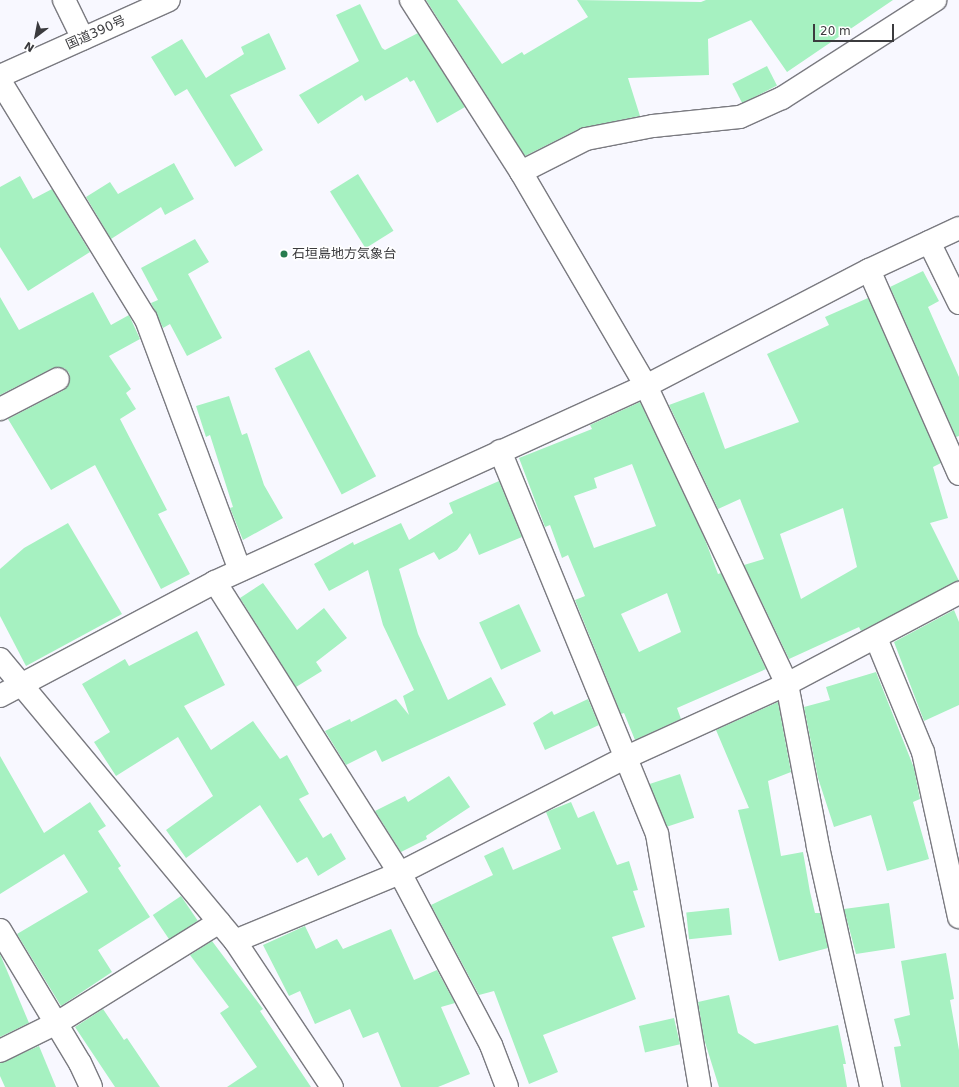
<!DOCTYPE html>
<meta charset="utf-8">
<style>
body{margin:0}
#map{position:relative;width:959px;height:1087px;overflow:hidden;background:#f8f8ff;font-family:"DejaVu Sans","Noto Sans JP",sans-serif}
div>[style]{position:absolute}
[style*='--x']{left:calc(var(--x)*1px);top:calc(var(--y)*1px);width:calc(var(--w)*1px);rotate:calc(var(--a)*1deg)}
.building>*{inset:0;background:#a6f1c1;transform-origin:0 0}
.roads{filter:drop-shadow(1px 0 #7a7a80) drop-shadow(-1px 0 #7a7a80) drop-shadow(0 1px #7a7a80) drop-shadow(0 -1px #7a7a80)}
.minor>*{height:22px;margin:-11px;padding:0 11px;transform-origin:11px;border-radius:11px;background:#fff}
.highway>*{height:22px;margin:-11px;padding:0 11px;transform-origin:11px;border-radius:11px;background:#fff}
.dots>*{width:11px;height:11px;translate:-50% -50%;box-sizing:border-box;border:2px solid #fff;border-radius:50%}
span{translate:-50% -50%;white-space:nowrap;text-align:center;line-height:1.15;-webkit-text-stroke:3px #fff;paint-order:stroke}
.street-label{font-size:13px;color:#3b3b3e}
.poi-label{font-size:13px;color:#3b3b3e}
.left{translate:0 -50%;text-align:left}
.north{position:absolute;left:16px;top:16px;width:40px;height:40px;-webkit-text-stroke:3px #fff;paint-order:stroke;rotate:212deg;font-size:11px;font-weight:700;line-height:16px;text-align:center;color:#3b3b3e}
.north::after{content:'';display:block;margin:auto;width:14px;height:18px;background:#3b3b3e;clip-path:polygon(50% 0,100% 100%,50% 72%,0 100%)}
.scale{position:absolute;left:813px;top:24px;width:81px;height:18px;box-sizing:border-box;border:2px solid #3b3b3e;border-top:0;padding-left:5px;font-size:12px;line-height:14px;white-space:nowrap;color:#3b3b3e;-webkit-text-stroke:3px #fff;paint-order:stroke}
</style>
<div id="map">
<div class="building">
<i style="clip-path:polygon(426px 0,457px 0,502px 64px,522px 52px,524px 55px,588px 17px,577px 0,701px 2px,706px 0,893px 0,787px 72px,751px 20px,708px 39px,709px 75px,628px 78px,640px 116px,581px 128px,525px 156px)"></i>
<i style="clip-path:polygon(360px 4px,382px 48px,385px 50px,418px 33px,465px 107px,437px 123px,414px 80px,410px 82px,407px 77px,365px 101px,362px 95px,318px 124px,299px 95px,359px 61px,336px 15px)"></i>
<i style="clip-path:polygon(269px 33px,286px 69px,230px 95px,263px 150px,235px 167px,187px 89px,175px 96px,151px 57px,182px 39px,206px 78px,244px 54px,241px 47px)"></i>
<i style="left:767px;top:66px;width:22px;height:39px;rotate:63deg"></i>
<i style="clip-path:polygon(174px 163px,194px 199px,165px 215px,161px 207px,111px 239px,86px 197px,110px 182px,118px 194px)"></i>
<i style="left:358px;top:174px;width:67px;height:33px;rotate:58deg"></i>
<i style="clip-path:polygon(20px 176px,33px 199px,52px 189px,90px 252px,28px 291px,0 247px,0 187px)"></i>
<i style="clip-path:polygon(195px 239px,209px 262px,188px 274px,222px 338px,187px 356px,170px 324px,163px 328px,151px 303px,158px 300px,141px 268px)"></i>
<i style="clip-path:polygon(923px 271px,939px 301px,928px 307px,959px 377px,959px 436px,956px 437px,890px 287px)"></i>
<i style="clip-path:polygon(93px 292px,111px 325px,129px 315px,140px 339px,109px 356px,131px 389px,126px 393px,136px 409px,120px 419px,167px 510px,158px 514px,190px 574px,161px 589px,95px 465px,51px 490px,8px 419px,64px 390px,70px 380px,69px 373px,64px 368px,53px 368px,0 395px,0 297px,19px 330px)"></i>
<i style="clip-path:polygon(evenodd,868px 298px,941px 463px,933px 467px,948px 518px,930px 523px,959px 581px,861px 631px,859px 627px,789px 659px,744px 565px,764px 559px,740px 499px,718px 509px,669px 405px,704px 392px,725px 449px,799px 422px,767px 354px,829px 325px,825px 317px,868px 298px,843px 508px,857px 567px,801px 599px,780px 534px,843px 508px)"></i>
<i style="left:309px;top:350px;width:143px;height:39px;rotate:62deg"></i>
<i style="clip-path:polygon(229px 396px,242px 435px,247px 433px,264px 485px,283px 518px,243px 540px,230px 508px,233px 507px,210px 435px,206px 437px,196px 406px)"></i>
<i style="clip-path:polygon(evenodd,640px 402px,704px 537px,718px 574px,721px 573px,766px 669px,677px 708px,681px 719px,635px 740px,624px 713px,621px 714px,575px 600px,585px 596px,568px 555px,562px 558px,550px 525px,545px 527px,519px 458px,592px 429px,590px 425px,640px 402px,632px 464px,656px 526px,594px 548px,574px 496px,597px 488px,594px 478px,632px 464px,640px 402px,667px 593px,681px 632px,639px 652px,621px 614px,667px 593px)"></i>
<i style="clip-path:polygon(499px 481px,522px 537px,479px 555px,470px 533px,457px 550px,439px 560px,434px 552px,399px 569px,418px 634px,448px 700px,491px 677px,506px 705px,382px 762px,376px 750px,346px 765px,325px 731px,350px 719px,351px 722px,396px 699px,409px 715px,403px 696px,414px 690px,383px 625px,368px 570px,329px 591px,314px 564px,353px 542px,354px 545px,401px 523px,409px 540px,453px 513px,449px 503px)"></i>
<i style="clip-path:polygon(68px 523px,122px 614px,26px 666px,0 616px,0 569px,24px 548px)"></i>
<i style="clip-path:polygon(263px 583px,297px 630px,324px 608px,347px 638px,316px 662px,322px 671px,296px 687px,240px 598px)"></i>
<i style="left:519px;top:604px;width:52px;height:44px;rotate:65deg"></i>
<i style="clip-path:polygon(954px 610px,959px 622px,959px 705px,924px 721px,894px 642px)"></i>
<i style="clip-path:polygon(197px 631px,225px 685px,184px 706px,211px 750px,253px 721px,280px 759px,287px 755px,309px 794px,299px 799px,323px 838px,331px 833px,346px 859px,318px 876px,307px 857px,297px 863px,260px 805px,186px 858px,166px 830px,213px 796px,178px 737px,116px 776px,94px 742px,110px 732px,82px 684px,125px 659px,129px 666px)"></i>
<i style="clip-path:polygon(876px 672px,914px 768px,920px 799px,913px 802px,929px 859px,887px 871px,871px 815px,834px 827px,818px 778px,804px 707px,830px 700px,826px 687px)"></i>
<i style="clip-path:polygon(588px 699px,599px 725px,545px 750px,533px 723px,552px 711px,554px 715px)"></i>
<i style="clip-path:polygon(778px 702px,791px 772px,768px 781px,781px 856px,803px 852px,810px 892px,815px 913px,820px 913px,828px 948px,779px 961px,738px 810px,749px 808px,716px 730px)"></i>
<i style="clip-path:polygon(0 756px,44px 833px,90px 802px,106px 826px,98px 831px,121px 866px,118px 868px,150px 917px,98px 950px,112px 972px,61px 1006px,17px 934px,88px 892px,64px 854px,0 894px)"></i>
<i style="left:680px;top:774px;width:46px;height:32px;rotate:72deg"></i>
<i style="clip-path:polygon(449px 776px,470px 807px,426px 836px,427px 839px,401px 852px,375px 811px,405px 796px,408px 802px)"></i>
<i style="clip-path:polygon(571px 802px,578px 818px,594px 811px,617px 865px,629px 861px,638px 890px,633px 891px,645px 927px,612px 937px,636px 999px,543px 1035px,558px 1072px,529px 1084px,494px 991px,479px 995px,431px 905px,493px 875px,484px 856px,503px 847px,513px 870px,561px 849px,546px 812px)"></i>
<i style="left:181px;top:896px;width:30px;height:34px;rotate:56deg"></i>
<i style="clip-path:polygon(889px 903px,895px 948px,856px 954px,844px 909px)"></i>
<i style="left:729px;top:908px;width:27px;height:43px;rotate:84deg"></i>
<i style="clip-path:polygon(305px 926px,316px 949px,337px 939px,343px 949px,391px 929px,414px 980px,437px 970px,455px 1003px,441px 1007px,470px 1074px,438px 1087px,401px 1087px,378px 1032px,363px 1038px,350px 1009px,315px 1024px,300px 991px,289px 996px,263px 945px)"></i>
<i style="clip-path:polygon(212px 941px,263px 1009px,260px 1011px,311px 1087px,227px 1087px,257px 1067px,220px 1013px,229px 1007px,190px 955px)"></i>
<i style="clip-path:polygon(946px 953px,954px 999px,950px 1000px,959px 1050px,959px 1087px,901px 1087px,894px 1047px,901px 1046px,894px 1019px,910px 1015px,901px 961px)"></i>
<i style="clip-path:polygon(0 954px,29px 1023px,0 1037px)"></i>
<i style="clip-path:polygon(729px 995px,738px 1033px,755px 1044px,838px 1025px,846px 1064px,843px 1064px,847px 1087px,719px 1087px,704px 1039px,698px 1002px)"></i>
<i style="clip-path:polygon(103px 1009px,124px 1040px,127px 1038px,160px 1087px,115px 1087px,75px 1027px)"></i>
<i style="left:674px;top:1018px;width:27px;height:36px;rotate:77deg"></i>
<i style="clip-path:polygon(39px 1046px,56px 1087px,5px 1087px,0 1076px,0 1063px)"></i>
</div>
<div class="roads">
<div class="minor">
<i style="--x:64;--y:0;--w:43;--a:64"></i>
<i style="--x:411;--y:0;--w:204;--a:57.4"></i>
<i style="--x:521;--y:172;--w:248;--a:59.7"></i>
<i style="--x:646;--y:386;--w:330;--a:64.7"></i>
<i style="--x:787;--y:684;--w:166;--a:79.2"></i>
<i style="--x:818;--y:847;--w:246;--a:77.5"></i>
<i style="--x:0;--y:81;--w:279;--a:58.5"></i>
<i style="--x:146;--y:319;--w:268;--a:69.5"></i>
<i style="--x:521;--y:172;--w:73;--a:-26.9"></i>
<i style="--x:586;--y:139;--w:68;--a:-11"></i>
<i style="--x:653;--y:126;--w:87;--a:-5.9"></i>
<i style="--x:740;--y:117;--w:46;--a:-24.3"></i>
<i style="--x:782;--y:98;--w:182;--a:-32.6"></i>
<i style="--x:929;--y:242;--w:68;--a:63.8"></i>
<i style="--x:869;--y:270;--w:223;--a:66.2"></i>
<i style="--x:0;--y:409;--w:65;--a:-27.3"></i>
<i style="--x:500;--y:451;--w:414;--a:67.7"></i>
<i style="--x:657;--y:834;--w:257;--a:80.4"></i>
<i style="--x:215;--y:582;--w:345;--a:57.6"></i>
<i style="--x:400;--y:873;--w:195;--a:62.1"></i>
<i style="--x:491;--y:1045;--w:45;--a:69.1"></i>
<i style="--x:876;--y:638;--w:123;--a:67.6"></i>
<i style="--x:923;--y:752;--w:169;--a:77.7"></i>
<i style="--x:0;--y:659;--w:367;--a:50.2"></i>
<i style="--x:235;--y:941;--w:175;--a:56.4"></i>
<i style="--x:0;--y:696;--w:243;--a:-27.9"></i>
<i style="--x:215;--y:582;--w:473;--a:-24.5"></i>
<i style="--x:646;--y:386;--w:251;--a:-27.5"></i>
<i style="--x:869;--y:270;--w:99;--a:-25"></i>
<i style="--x:0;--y:930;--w:155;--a:59"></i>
<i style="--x:80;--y:1063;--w:26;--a:65"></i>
<i style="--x:235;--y:941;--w:178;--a:-22.4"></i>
<i style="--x:400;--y:873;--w:255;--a:-27.1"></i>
<i style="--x:627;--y:757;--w:176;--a:-24.5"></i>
<i style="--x:787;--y:684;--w:195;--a:-27.9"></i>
<i style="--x:0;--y:1051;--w:64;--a:-26.2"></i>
<i style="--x:57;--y:1023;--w:191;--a:-31.9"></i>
</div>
<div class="highway">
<i style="--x:0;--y:76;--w:185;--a:-24.2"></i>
</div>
</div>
<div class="dots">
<i style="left:284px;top:254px;background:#287c4e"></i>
</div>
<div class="street-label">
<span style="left:96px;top:33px;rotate:-24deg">国道390号</span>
</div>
<div class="poi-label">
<span class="left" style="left:292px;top:254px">石垣島地方気象台</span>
</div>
<div class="north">N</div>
<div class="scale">20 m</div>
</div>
